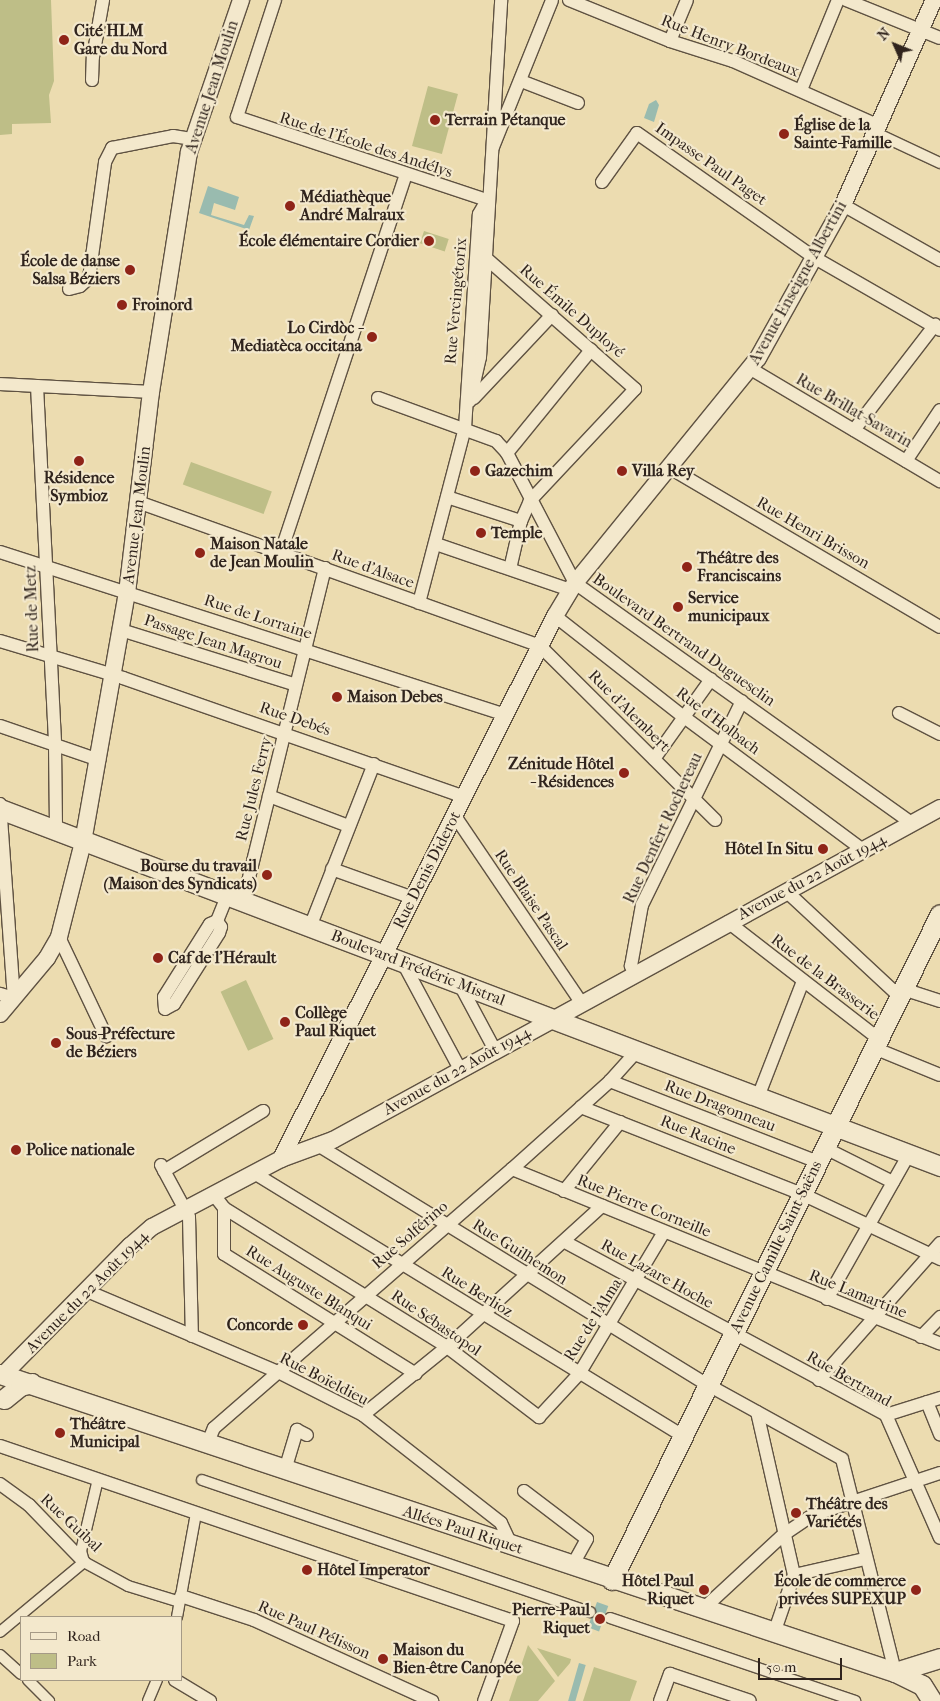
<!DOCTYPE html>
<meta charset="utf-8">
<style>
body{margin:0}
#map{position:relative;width:940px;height:1701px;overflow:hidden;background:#ecdcb0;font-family:"IM FELL French Canon",serif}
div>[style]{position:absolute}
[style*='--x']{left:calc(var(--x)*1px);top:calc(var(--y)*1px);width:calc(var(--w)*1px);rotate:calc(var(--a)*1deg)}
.green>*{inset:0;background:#bebe87;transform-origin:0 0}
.water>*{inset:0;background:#99bbaf;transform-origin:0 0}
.roads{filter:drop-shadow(1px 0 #5f5242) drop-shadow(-1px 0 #5f5242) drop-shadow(0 1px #5f5242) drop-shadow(0 -1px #5f5242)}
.pedestrian>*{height:10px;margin:-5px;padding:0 5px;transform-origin:5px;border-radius:5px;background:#f3e8cc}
.minor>*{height:12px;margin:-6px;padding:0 6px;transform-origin:6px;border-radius:6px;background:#f3e8cc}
.tertiary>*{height:16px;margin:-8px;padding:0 8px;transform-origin:8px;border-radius:8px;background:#f3e8cc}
.secondary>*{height:19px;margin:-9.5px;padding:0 9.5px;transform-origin:9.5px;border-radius:9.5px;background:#f3e8cc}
.dots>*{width:14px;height:14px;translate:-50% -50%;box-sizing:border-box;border:2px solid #f3e8cc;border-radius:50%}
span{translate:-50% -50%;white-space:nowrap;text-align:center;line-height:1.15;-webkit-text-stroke:4.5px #f3e8cc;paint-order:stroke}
.poi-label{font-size:16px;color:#30241d;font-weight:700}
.left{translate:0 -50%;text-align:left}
.right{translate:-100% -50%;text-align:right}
.street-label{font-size:16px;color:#30241d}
.legend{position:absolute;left:20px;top:1616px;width:162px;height:65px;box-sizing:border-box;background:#f3e8cc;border:1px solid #a59a86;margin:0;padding:6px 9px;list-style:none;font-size:15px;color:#30241d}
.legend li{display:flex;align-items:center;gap:10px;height:25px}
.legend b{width:25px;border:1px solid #a59a86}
.north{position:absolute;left:870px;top:20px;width:50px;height:50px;-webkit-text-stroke:4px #f3e8cc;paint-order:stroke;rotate:314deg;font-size:14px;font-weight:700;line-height:20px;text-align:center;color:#30241d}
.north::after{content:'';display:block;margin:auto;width:18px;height:22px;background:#30241d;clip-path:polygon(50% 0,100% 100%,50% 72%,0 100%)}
.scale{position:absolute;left:758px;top:1658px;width:84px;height:22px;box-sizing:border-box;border:2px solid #30241d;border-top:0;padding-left:6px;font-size:15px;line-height:18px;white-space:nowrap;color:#30241d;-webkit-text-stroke:4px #f3e8cc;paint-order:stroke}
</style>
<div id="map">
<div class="green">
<i style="clip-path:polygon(0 0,51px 0,54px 81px,49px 95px,51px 123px,12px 124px,12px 134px,0 135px)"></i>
<i style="left:428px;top:86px;width:31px;height:62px;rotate:15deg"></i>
<i style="left:424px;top:231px;width:26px;height:13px;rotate:18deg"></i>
<i style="left:191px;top:462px;width:86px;height:24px;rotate:20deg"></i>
<i style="left:246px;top:980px;width:65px;height:28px;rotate:65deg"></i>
<i style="clip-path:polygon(528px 1645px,555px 1681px,538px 1701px,509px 1701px)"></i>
<i style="clip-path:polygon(537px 1648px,571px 1659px,570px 1663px,558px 1677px)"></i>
<i style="clip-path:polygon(594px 1667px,637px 1681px,630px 1701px,583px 1701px)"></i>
</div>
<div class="water">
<i style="clip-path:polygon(656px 100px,659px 105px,654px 122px,644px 118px,649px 104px)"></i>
<i style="clip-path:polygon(208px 186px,239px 197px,235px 210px,214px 203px,211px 215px,244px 225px,249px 215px,254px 216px,249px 230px,199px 213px)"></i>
<i style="left:597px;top:1602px;width:12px;height:27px;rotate:20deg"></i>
<i style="left:579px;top:1663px;width:7px;height:40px;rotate:16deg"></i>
</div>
<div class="roads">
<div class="pedestrian">
<i style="--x:876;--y:133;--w:71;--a:25.1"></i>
<i style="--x:202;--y:1480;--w:410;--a:18.8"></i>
<i style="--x:84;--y:1562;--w:50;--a:28.6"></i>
<i style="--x:128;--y:1586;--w:54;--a:17.1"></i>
<i style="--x:84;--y:1562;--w:11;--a:-105"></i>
<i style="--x:81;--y:1551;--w:74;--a:-76.7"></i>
<i style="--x:177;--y:1617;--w:106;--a:-79.6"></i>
<i style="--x:610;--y:1618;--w:259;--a:18.7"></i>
<i style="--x:0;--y:1632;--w:109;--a:-39.8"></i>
<i style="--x:0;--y:1655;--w:28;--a:42"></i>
<i style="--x:28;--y:1680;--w:30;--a:45"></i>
<i style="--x:148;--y:1701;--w:23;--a:-67"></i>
</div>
<div class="minor">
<i style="--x:275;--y:0;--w:123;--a:108"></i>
<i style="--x:237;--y:117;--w:263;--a:18.4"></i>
<i style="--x:569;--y:0;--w:109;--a:22.1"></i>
<i style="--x:670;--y:41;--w:66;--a:17.6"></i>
<i style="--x:733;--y:61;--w:160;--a:24"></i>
<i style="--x:846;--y:0;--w:101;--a:22"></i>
<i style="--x:670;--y:41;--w:44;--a:-67.5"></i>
<i style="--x:92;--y:80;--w:23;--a:-88"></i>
<i style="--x:93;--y:57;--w:58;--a:-80"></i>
<i style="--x:521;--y:81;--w:61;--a:21.1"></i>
<i style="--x:801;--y:90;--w:97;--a:-67.7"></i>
<i style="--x:493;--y:147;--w:158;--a:-68.1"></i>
<i style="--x:602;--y:182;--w:60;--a:-54.5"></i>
<i style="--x:637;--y:133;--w:218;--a:35.1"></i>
<i style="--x:815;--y:258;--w:144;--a:29.9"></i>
<i style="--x:843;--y:205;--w:112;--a:29.6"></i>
<i style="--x:487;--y:259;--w:197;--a:41.3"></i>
<i style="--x:635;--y:389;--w:154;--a:133.2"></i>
<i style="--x:530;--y:501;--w:22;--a:114"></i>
<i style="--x:521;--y:521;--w:49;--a:102.9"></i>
<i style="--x:69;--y:289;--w:11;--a:-15"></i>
<i style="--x:80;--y:286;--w:12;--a:-42"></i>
<i style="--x:89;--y:278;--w:117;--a:-82.1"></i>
<i style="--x:105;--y:162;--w:16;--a:-63"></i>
<i style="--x:112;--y:148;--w:62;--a:-11.1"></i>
<i style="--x:173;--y:136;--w:20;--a:9"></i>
<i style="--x:751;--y:369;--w:220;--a:30.7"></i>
<i style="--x:0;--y:384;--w:151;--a:3"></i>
<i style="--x:37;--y:386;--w:359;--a:87.1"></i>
<i style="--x:55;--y:745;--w:87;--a:89.3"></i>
<i style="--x:378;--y:398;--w:126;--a:20"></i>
<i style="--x:496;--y:441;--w:16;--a:47"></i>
<i style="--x:507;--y:453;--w:147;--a:62.4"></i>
<i style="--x:575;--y:583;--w:414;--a:35.5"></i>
<i style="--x:474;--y:398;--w:114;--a:-46.8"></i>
<i style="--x:470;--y:401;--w:45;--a:-77.2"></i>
<i style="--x:480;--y:357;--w:358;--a:-86.6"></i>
<i style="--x:854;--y:430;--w:133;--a:-52.4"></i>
<i style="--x:507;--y:453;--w:133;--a:-50.8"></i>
<i style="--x:906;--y:461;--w:61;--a:-56.3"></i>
<i style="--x:670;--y:468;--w:313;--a:30.5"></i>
<i style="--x:447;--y:497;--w:78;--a:18"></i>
<i style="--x:138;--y:502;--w:427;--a:19.7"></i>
<i style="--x:540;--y:646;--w:247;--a:44.8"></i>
<i style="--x:436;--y:544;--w:142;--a:18.9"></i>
<i style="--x:0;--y:552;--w:532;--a:17.86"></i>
<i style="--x:281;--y:552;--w:397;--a:-71.7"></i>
<i style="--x:419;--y:603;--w:181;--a:-75.3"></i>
<i style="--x:465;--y:428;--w:214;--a:-86.3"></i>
<i style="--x:479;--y:214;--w:16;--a:-60"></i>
<i style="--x:555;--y:616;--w:164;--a:38.1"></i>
<i style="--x:684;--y:717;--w:223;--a:36.6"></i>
<i style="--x:121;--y:630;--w:183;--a:17.4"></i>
<i style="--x:0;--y:641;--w:128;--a:16.7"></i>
<i style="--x:123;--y:678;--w:361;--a:19.2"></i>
<i style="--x:899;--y:713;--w:46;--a:27.1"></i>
<i style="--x:0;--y:726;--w:105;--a:19"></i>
<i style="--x:654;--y:759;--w:98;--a:-54.5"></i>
<i style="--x:269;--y:796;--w:85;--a:20.6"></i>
<i style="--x:0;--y:804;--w:195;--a:85.9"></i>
<i style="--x:14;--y:998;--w:15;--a:-164"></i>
<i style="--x:455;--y:816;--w:225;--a:55.9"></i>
<i style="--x:332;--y:869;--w:86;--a:19.7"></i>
<i style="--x:786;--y:891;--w:154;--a:42.9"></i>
<i style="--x:243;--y:902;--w:344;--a:-76.2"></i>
<i style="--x:217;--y:921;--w:7;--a:56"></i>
<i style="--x:221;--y:927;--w:6;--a:108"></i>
<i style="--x:219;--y:933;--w:84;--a:122.4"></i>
<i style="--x:174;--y:1004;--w:10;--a:151"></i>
<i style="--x:165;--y:1009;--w:12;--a:-95"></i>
<i style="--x:164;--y:997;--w:86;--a:-57.8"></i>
<i style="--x:210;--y:924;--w:8;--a:-23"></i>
<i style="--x:217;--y:921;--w:27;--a:-68"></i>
<i style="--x:728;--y:922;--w:191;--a:37.8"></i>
<i style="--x:310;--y:927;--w:175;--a:-68.6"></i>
<i style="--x:59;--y:937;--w:110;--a:64.6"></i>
<i style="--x:402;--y:961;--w:123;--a:61.8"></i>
<i style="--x:634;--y:974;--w:9;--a:-111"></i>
<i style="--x:631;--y:966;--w:62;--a:-79.8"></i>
<i style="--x:642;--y:905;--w:227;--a:-63.9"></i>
<i style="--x:459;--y:983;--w:76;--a:61.8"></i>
<i style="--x:903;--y:989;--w:39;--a:18"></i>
<i style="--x:874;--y:1048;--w:71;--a:22.2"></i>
<i style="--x:610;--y:1081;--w:223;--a:21.3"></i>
<i style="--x:758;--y:1097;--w:124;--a:-68.8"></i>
<i style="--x:581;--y:1107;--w:238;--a:21.5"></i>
<i style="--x:802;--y:1194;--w:153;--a:25.2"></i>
<i style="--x:316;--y:1144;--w:460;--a:31.6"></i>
<i style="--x:708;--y:1385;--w:153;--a:28.9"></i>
<i style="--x:842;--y:1459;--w:219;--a:76"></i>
<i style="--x:825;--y:1148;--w:76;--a:26.6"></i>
<i style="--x:161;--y:1165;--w:59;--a:61.7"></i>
<i style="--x:189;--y:1217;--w:119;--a:88.6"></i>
<i style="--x:512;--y:1169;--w:462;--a:22.2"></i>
<i style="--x:164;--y:1171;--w:116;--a:-31.2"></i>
<i style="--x:254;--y:1173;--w:503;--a:31.51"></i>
<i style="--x:564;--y:1191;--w:89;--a:-50.9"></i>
<i style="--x:214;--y:1195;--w:16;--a:52"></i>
<i style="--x:224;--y:1208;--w:263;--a:31.9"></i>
<i style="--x:447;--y:1347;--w:116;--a:37.3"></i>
<i style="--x:539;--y:1417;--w:59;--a:-47.1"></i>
<i style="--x:579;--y:1374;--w:165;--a:-59.1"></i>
<i style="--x:224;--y:1208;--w:46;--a:90"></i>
<i style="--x:224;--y:1254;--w:226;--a:32"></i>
<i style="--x:565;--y:1242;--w:365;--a:28.3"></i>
<i style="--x:886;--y:1415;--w:134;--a:66.3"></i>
<i style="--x:87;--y:1291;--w:210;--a:23"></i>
<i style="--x:280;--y:1373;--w:93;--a:26.8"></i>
<i style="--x:363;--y:1415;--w:175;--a:38"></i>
<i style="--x:501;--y:1523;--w:26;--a:65"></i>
<i style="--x:827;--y:1299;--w:167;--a:-60.5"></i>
<i style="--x:921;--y:1337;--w:28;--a:-46"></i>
<i style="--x:819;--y:1380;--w:183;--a:-48.5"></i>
<i style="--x:927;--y:1402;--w:35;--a:68"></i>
<i style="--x:757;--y:1412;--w:167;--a:77.2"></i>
<i style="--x:794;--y:1575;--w:61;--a:109"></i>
<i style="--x:363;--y:1415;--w:108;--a:-39"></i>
<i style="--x:447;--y:1347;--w:210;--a:-42.3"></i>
<i style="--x:886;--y:1415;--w:57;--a:-17.5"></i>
<i style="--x:207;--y:1445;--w:18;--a:-68"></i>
<i style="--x:214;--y:1428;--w:395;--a:-41"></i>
<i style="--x:512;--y:1169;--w:132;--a:-41.9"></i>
<i style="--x:610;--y:1081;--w:40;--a:-48"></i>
<i style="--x:0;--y:1446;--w:542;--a:18.84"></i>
<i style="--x:513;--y:1621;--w:85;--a:109.9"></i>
<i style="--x:285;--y:1470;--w:42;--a:-73.3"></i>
<i style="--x:297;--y:1430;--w:11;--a:27"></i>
<i style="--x:0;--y:1484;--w:36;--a:36"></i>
<i style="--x:29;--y:1505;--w:79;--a:46"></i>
<i style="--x:524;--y:1491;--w:79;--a:37.3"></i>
<i style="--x:587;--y:1539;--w:31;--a:119"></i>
<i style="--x:794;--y:1575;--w:73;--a:-12.7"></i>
<i style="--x:181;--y:1596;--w:77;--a:18.2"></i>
<i style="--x:254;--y:1620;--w:196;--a:24.5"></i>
<i style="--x:702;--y:1610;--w:110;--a:-42.8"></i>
<i style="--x:783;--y:1535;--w:36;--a:-34"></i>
<i style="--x:813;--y:1515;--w:134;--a:-18.3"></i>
<i style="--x:175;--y:1680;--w:41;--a:31"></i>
<i style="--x:660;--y:1701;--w:29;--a:-70"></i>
<i style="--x:670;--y:1674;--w:84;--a:18.6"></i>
</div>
<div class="tertiary">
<i style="--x:0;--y:1014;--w:73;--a:-50"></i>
<i style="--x:47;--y:958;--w:24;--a:-60"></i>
<i style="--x:59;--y:937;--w:98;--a:-75.8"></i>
<i style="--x:83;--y:842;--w:253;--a:-80"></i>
<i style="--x:127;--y:593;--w:202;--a:-83.2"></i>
<i style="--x:151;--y:392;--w:243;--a:-81"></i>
<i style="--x:189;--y:152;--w:161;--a:-71.1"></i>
<i style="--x:281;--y:1159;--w:608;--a:-63.22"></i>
<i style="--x:555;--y:616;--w:39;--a:-59"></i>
<i style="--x:575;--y:583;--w:290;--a:-50.9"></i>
<i style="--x:758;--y:358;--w:175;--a:-60.9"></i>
<i style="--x:843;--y:205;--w:224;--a:-66.1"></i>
<i style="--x:5;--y:1373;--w:178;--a:-45.5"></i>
<i style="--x:130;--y:1246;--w:29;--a:-41"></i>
<i style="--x:152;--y:1227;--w:146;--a:-27.8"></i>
<i style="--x:281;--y:1159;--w:55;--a:-20.1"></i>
<i style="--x:333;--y:1140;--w:692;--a:-28.68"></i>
</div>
<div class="secondary">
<i style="--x:0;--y:809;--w:1006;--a:20.8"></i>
<i style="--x:0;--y:1374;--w:943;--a:18.42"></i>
<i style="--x:895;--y:1672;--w:30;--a:26"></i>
<i style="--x:922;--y:1685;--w:19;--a:58"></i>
<i style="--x:4;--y:1399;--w:21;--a:-39"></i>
<i style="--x:20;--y:1386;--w:12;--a:-14"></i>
<i style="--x:612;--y:1580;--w:742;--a:-63.78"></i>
<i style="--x:895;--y:1672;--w:47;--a:-17.3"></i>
</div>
</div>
<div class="dots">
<i style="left:64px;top:40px;background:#8f2418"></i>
<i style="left:435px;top:120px;background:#8f2418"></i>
<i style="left:784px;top:134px;background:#8f2418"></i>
<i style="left:290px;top:206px;background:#8f2418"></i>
<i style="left:429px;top:241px;background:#8f2418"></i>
<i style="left:130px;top:270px;background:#8f2418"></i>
<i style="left:122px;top:305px;background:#8f2418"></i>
<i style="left:372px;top:337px;background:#8f2418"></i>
<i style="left:79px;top:461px;background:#8f2418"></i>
<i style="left:475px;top:471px;background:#8f2418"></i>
<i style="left:622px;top:471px;background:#8f2418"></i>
<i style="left:481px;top:533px;background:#8f2418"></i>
<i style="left:200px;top:553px;background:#8f2418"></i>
<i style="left:687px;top:567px;background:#8f2418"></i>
<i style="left:678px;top:607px;background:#8f2418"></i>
<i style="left:337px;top:697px;background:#8f2418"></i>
<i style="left:624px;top:773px;background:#8f2418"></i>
<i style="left:823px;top:849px;background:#8f2418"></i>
<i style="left:267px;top:875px;background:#8f2418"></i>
<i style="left:158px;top:958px;background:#8f2418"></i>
<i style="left:285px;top:1022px;background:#8f2418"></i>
<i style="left:56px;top:1043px;background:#8f2418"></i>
<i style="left:16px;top:1150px;background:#8f2418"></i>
<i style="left:303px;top:1325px;background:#8f2418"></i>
<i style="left:60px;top:1433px;background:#8f2418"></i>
<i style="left:796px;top:1513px;background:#8f2418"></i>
<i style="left:307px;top:1570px;background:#8f2418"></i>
<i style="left:704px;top:1590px;background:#8f2418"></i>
<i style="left:916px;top:1590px;background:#8f2418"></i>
<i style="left:600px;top:1619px;background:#8f2418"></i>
<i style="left:383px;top:1659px;background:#8f2418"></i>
</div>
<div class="poi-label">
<span class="left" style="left:74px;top:40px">Cité HLM<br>Gare du Nord</span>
<span class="left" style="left:445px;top:120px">Terrain Pétanque</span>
<span class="left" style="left:794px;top:134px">Église de la<br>Sainte-Famille</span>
<span class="left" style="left:300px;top:206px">Médiathèque<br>André Malraux</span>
<span class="right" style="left:419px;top:241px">École élémentaire Cordier</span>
<span class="right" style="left:120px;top:270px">École de danse<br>Salsa Béziers</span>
<span class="left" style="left:132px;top:305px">Froinord</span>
<span class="right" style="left:362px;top:337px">Lo Cirdòc -<br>Mediatèca occitana</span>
<span class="left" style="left:485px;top:471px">Gazechim</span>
<span class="left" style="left:632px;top:471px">Villa Rey</span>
<span style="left:79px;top:487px">Résidence<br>Symbioz</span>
<span class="left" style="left:491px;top:533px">Temple</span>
<span class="left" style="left:210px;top:553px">Maison Natale<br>de Jean Moulin</span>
<span class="left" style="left:697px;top:567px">Théâtre des<br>Franciscains</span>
<span class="left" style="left:688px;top:607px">Service<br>municipaux</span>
<span class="left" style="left:347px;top:697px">Maison Debes</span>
<span class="right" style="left:614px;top:773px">Zénitude Hôtel<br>- Résidences</span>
<span class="right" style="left:813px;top:849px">Hôtel In Situ</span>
<span class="right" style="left:257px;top:875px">Bourse du travail<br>(Maison des Syndicats)</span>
<span class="left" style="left:168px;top:958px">Caf de l'Hérault</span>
<span class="left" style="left:295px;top:1022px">Collège<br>Paul Riquet</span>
<span class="left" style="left:66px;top:1043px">Sous-Préfecture<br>de Béziers</span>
<span class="left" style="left:26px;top:1150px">Police nationale</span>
<span class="right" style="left:293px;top:1325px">Concorde</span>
<span class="left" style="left:70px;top:1433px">Théâtre<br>Municipal</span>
<span class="left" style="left:806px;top:1513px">Théâtre des<br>Variétés</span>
<span class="left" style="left:317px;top:1570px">Hôtel Imperator</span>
<span class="right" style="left:694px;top:1590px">Hôtel Paul<br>Riquet</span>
<span class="right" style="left:906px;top:1590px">École de commerce<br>privées SUPEXUP</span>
<span class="right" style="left:590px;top:1619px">Pierre-Paul<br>Riquet</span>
<span class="left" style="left:393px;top:1659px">Maison du<br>Bien-être Canopée</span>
</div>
<div class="street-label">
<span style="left:730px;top:46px;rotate:21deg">Rue Henry Bordeaux</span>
<span style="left:212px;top:87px;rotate:-72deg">Avenue Jean Moulin</span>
<span style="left:366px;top:145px;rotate:18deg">Rue de l'École des Andélys</span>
<span style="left:711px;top:164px;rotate:35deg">Impasse Paul Paget</span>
<span style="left:798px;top:283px;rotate:-61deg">Avenue Enseigne Albertini</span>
<span style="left:456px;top:301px;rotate:-85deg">Rue Vercingétorix</span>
<span style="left:572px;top:311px;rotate:41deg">Rue Émile Duployé</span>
<span style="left:854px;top:411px;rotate:30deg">Rue Brillat-Savarin</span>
<span style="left:137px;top:515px;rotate:-83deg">Avenue Jean Moulin</span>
<span style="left:813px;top:533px;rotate:30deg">Rue Henri Brisson</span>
<span style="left:373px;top:569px;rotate:20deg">Rue d'Alsace</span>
<span style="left:32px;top:609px;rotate:-92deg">Rue de Metz</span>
<span style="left:258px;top:617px;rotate:18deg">Rue de Lorraine</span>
<span style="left:684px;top:640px;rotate:35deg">Boulevard Bertrand Duguesclin</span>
<span style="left:213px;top:642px;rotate:18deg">Passage Jean Magrou</span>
<span style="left:629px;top:711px;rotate:45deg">Rue d'Alembert</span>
<span style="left:295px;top:719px;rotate:19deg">Rue Debés</span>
<span style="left:718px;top:721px;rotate:37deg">Rue d'Holbach</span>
<span style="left:254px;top:789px;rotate:-76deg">Rue Jules Ferry</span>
<span style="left:663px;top:828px;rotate:-65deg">Rue Denfert Rochereau</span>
<span style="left:427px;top:870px;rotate:-63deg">Rue Denis Diderot</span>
<span style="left:812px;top:877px;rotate:-28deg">Avenue du 22 Août 1944</span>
<span style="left:531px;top:900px;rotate:56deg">Rue Blaise Pascal</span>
<span style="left:418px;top:968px;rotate:21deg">Boulevard Frédéric Mistral</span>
<span style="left:825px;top:977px;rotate:37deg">Rue de la Brasserie</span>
<span style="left:457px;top:1071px;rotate:-29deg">Avenue du 22 Août 1944</span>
<span style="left:720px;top:1106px;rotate:21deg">Rue Dragonneau</span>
<span style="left:698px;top:1135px;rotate:22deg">Rue Racine</span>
<span style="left:644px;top:1206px;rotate:22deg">Rue Pierre Corneille</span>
<span style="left:410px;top:1235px;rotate:-41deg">Rue Solférino</span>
<span style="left:776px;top:1247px;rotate:-64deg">Avenue Camille Saint-Saëns</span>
<span style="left:520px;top:1252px;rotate:32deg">Rue Guilhemon</span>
<span style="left:657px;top:1274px;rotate:29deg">Rue Lazare Hoche</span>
<span style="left:309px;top:1288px;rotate:32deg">Rue Auguste Blanqui</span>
<span style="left:87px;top:1292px;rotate:-45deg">Avenue du 22 Août 1944</span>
<span style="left:477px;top:1292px;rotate:32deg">Rue Berlioz</span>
<span style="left:858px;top:1294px;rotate:22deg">Rue Lamartine</span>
<span style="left:593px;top:1320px;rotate:-58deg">Rue de l'Alma</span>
<span style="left:436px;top:1323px;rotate:34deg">Rue Sébastopol</span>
<span style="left:324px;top:1379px;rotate:27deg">Rue Boïeldieu</span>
<span style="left:849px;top:1379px;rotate:30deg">Rue Bertrand</span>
<span style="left:71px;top:1523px;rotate:43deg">Rue Guibal</span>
<span style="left:463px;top:1530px;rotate:18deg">Allées Paul Riquet</span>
<span style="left:314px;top:1630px;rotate:24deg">Rue Paul Pélisson</span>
</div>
<ul class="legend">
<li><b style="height:6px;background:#f3e8cc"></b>Road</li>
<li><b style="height:14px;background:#bebe87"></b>Park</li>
</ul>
<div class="north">N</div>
<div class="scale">50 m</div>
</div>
